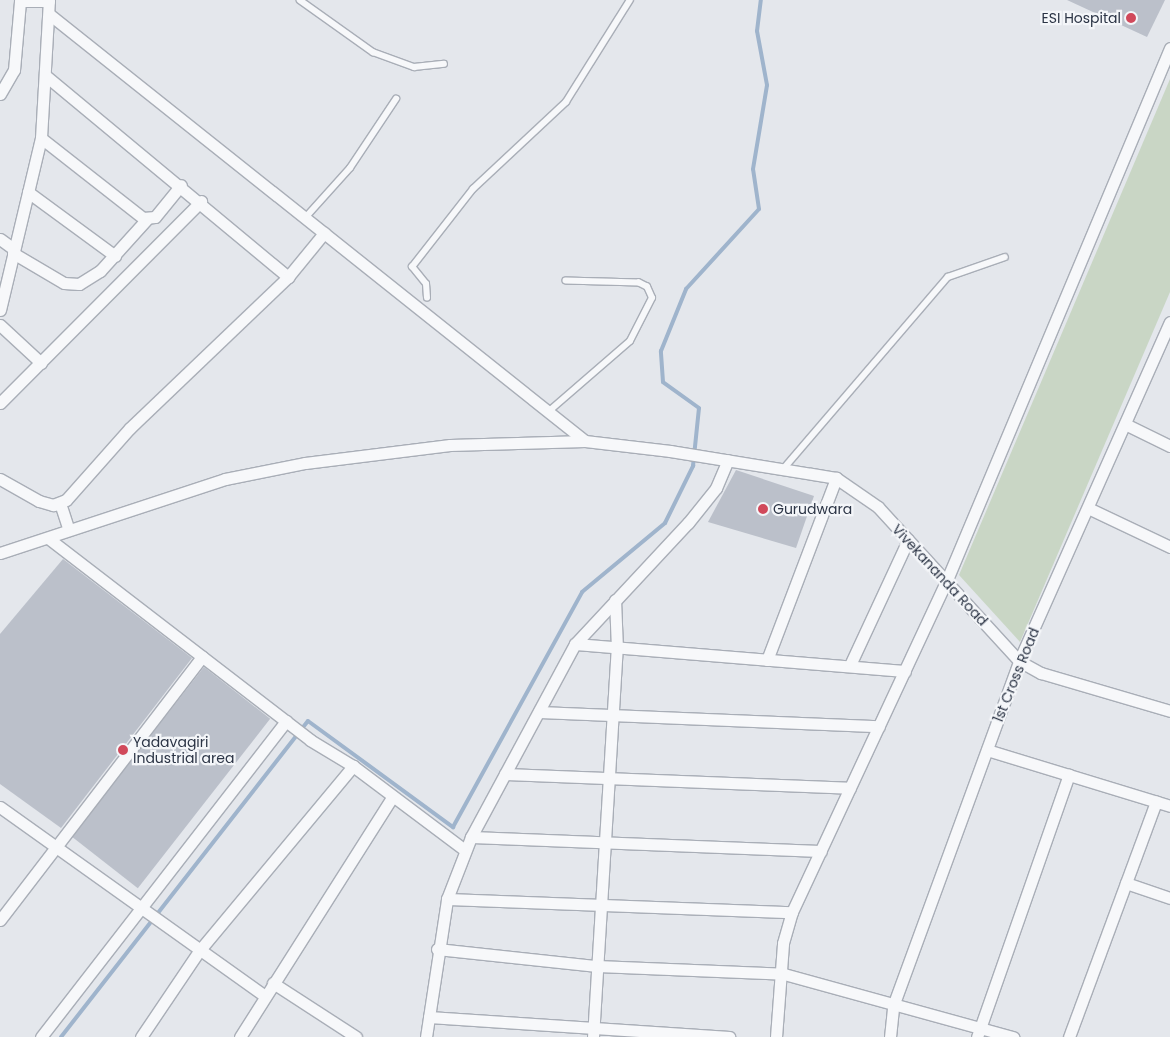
<!DOCTYPE html>
<style>
body{margin:0}
#map{position:relative;width:1170px;height:1037px;overflow:hidden;background:#e4e7ec;font-family:Poppins,sans-serif}
div>[style]{position:absolute}
[style*='--x']{left:calc(var(--x)*1px);top:calc(var(--y)*1px);width:calc(var(--w)*1px);rotate:calc(var(--a)*1deg)}
.green>*{inset:0;background:#c9d6c5}
.stream>*{height:4px;margin:-2px;padding:0 2px;transform-origin:2px;border-radius:2px;background:#9fb4cc}
.building>*{inset:0;background:#bbc0ca;transform-origin:0 0}
.roads{filter:drop-shadow(1px 0 #a9aeb7) drop-shadow(-1px 0 #a9aeb7) drop-shadow(0 1px #a9aeb7) drop-shadow(0 -1px #a9aeb7)}
.lane>*{height:5.5px;margin:-2.75px;padding:0 2.75px;transform-origin:2.75px;border-radius:2.75px;background:#f7f8fa}
.street>*{height:11px;margin:-5.5px;padding:0 5.5px;transform-origin:5.5px;border-radius:5.5px;background:#f7f8fa}
.dots>*{width:14px;height:14px;translate:-50% -50%;box-sizing:border-box;border:2px solid #f4f6f9;border-radius:50%}
span{translate:-50% -50%;white-space:nowrap;text-align:center;line-height:1.15;-webkit-text-stroke:4.5px #f4f6f9;paint-order:stroke}
.poi-label{font-size:14px;color:#2b3445}
.right{translate:-100% -50%;text-align:right}
.left{translate:0 -50%;text-align:left}
.street-label{font-size:14px;color:#2b3445}
</style>
<div id="map">
<div class="green">
<i style="clip-path:polygon(1170px 79px,1170px 292px,1020px 642px,959px 575px)"></i>
</div>
<div class="stream">
<i style="--x:61;--y:1037;--w:401;--a:-52"></i>
<i style="--x:308;--y:721;--w:180;--a:36.2"></i>
<i style="--x:453;--y:827;--w:268;--a:-61.2"></i>
<i style="--x:582;--y:592;--w:108;--a:-39.7"></i>
<i style="--x:665;--y:523;--w:64;--a:-63.8"></i>
<i style="--x:693;--y:466;--w:58;--a:-84.1"></i>
<i style="--x:699;--y:408;--w:44;--a:-144.2"></i>
<i style="--x:663;--y:382;--w:31;--a:-94"></i>
<i style="--x:661;--y:351;--w:67;--a:-68"></i>
<i style="--x:686;--y:289;--w:108;--a:-47.6"></i>
<i style="--x:759;--y:209;--w:40;--a:-98.5"></i>
<i style="--x:753;--y:169;--w:85;--a:-80.5"></i>
<i style="--x:767;--y:85;--w:55;--a:-100.5"></i>
<i style="--x:757;--y:31;--w:31;--a:-83"></i>
</div>
<div class="building">
<i style="clip-path:polygon(1067px 0,1165px 0,1147px 37px)"></i>
<i style="clip-path:polygon(736px 470px,814px 496px,796px 548px,708px 522px)"></i>
<i style="clip-path:polygon(63px 559px,192px 658px,61px 828px,0 784px,0 634px)"></i>
<i style="left:204px;top:667px;width:84px;height:215px;rotate:38deg"></i>
</div>
<div class="roads">
<div class="lane">
<i style="--x:300;--y:0;--w:90;--a:35.5"></i>
<i style="--x:373;--y:52;--w:44;--a:20.1"></i>
<i style="--x:414;--y:67;--w:30;--a:-6"></i>
<i style="--x:305;--y:218;--w:67;--a:-48"></i>
<i style="--x:350;--y:168;--w:83;--a:-56.3"></i>
<i style="--x:427;--y:298;--w:14;--a:-94"></i>
<i style="--x:426;--y:284;--w:22;--a:-129"></i>
<i style="--x:412;--y:267;--w:99;--a:-52"></i>
<i style="--x:473;--y:189;--w:127;--a:-43.1"></i>
<i style="--x:566;--y:102;--w:120;--a:-57.9"></i>
<i style="--x:548;--y:412;--w:108;--a:-40.9"></i>
<i style="--x:630;--y:341;--w:48;--a:-62.9"></i>
<i style="--x:652;--y:298;--w:12;--a:-114"></i>
<i style="--x:647;--y:287;--w:9;--a:-153"></i>
<i style="--x:639;--y:283;--w:73;--a:-178.4"></i>
<i style="--x:785;--y:467;--w:250;--a:-49.4"></i>
<i style="--x:948;--y:277;--w:60;--a:-19.3"></i>
</div>
<div class="street">
<i style="--x:49;--y:14;--w:685;--a:38.54"></i>
<i style="--x:46;--y:76;--w:315;--a:39.7"></i>
<i style="--x:0;--y:94;--w:28;--a:-60"></i>
<i style="--x:14;--y:70;--w:69;--a:-85"></i>
<i style="--x:20;--y:1;--w:29;--a:0"></i>
<i style="--x:41;--y:138;--w:130;--a:38.1"></i>
<i style="--x:143;--y:218;--w:12;--a:-5"></i>
<i style="--x:155;--y:217;--w:41;--a:-50.9"></i>
<i style="--x:28;--y:192;--w:108;--a:36.3"></i>
<i style="--x:0;--y:239;--w:17;--a:36"></i>
<i style="--x:13;--y:253;--w:59;--a:30.5"></i>
<i style="--x:64;--y:283;--w:15;--a:4"></i>
<i style="--x:79;--y:284;--w:25;--a:-32"></i>
<i style="--x:100;--y:271;--w:70;--a:-47.9"></i>
<i style="--x:0;--y:310;--w:177;--a:-76.6"></i>
<i style="--x:41;--y:138;--w:138;--a:-86.7"></i>
<i style="--x:0;--y:325;--w:56;--a:42.8"></i>
<i style="--x:0;--y:403;--w:285;--a:-45.1"></i>
<i style="--x:1125;--y:424;--w:50;--a:26.1"></i>
<i style="--x:0;--y:479;--w:45;--a:29.4"></i>
<i style="--x:39;--y:501;--w:15;--a:16"></i>
<i style="--x:53;--y:505;--w:14;--a:-21"></i>
<i style="--x:66;--y:500;--w:96;--a:-48.4"></i>
<i style="--x:130;--y:428;--w:219;--a:-43.7"></i>
<i style="--x:288;--y:277;--w:57;--a:-50.7"></i>
<i style="--x:60;--y:503;--w:28;--a:72"></i>
<i style="--x:1088;--y:508;--w:91;--a:25.4"></i>
<i style="--x:48;--y:538;--w:331;--a:37.6"></i>
<i style="--x:310;--y:740;--w:50;--a:31.2"></i>
<i style="--x:353;--y:766;--w:140;--a:36.9"></i>
<i style="--x:0;--y:553;--w:237;--a:-18.2"></i>
<i style="--x:225;--y:479;--w:82;--a:-11.3"></i>
<i style="--x:305;--y:463;--w:146;--a:-7.1"></i>
<i style="--x:450;--y:445;--w:135;--a:-1.7"></i>
<i style="--x:585;--y:441;--w:86;--a:6.7"></i>
<i style="--x:670;--y:451;--w:168;--a:9.2"></i>
<i style="--x:836;--y:478;--w:51;--a:34.6"></i>
<i style="--x:878;--y:507;--w:209;--a:47.5"></i>
<i style="--x:1019;--y:661;--w:25;--a:29"></i>
<i style="--x:1041;--y:673;--w:134;--a:16.4"></i>
<i style="--x:575;--y:644;--w:331;--a:4.7"></i>
<i style="--x:767;--y:660;--w:195;--a:-69.2"></i>
<i style="--x:850;--y:665;--w:138;--a:-65.1"></i>
<i style="--x:539;--y:712;--w:340;--a:2.4"></i>
<i style="--x:987;--y:750;--w:191;--a:17"></i>
<i style="--x:505;--y:774;--w:345;--a:2.3"></i>
<i style="--x:0;--y:807;--w:325;--a:35.5"></i>
<i style="--x:471;--y:837;--w:350;--a:2.3"></i>
<i style="--x:1126;--y:883;--w:46;--a:18.8"></i>
<i style="--x:447;--y:899;--w:345;--a:2.2"></i>
<i style="--x:0;--y:920;--w:332;--a:-52.5"></i>
<i style="--x:437;--y:949;--w:161;--a:6.1"></i>
<i style="--x:597;--y:966;--w:187;--a:2.4"></i>
<i style="--x:784;--y:974;--w:238;--a:15.4"></i>
<i style="--x:273;--y:983;--w:99;--a:33"></i>
<i style="--x:429;--y:1017;--w:301;--a:3.8"></i>
<i style="--x:41;--y:1037;--w:400;--a:-52.2"></i>
<i style="--x:141;--y:1037;--w:104;--a:-56"></i>
<i style="--x:199;--y:951;--w:241;--a:-50.2"></i>
<i style="--x:240;--y:1037;--w:285;--a:-57.6"></i>
<i style="--x:426;--y:1037;--w:140;--a:-81.3"></i>
<i style="--x:447;--y:899;--w:66;--a:-68.8"></i>
<i style="--x:471;--y:837;--w:219;--a:-61.7"></i>
<i style="--x:575;--y:644;--w:166;--a:-47"></i>
<i style="--x:688;--y:523;--w:45;--a:-51.3"></i>
<i style="--x:716;--y:488;--w:30;--a:-67"></i>
<i style="--x:593;--y:1037;--w:389;--a:-86.5"></i>
<i style="--x:617;--y:649;--w:49;--a:-92.3"></i>
<i style="--x:776;--y:1037;--w:94;--a:-85.7"></i>
<i style="--x:783;--y:943;--w:32;--a:-74"></i>
<i style="--x:792;--y:912;--w:364;--a:-65"></i>
<i style="--x:946;--y:582;--w:579;--a:-67.24"></i>
<i style="--x:890;--y:1037;--w:31;--a:-84"></i>
<i style="--x:893;--y:1006;--w:367;--a:-69.9"></i>
<i style="--x:1019;--y:661;--w:371;--a:-66"></i>
<i style="--x:977;--y:1037;--w:278;--a:-70.7"></i>
<i style="--x:1069;--y:1037;--w:251;--a:-69.7"></i>
</div>
</div>
<div class="dots">
<i style="left:1131px;top:18px;background:#d1495b"></i>
<i style="left:763px;top:509px;background:#d1495b"></i>
<i style="left:123px;top:750px;background:#d1495b"></i>
</div>
<div class="poi-label">
<span class="right" style="left:1121px;top:18px">ESI Hospital</span>
<span class="left" style="left:773px;top:509px">Gurudwara</span>
<span class="left" style="left:133px;top:750px">Yadavagiri<br>Industrial area</span>
</div>
<div class="street-label">
<span style="left:940px;top:575px;rotate:47deg">Vivekananda Road</span>
<span style="left:1016px;top:675px;rotate:-68deg">1st Cross Road</span>
</div>
</div>
